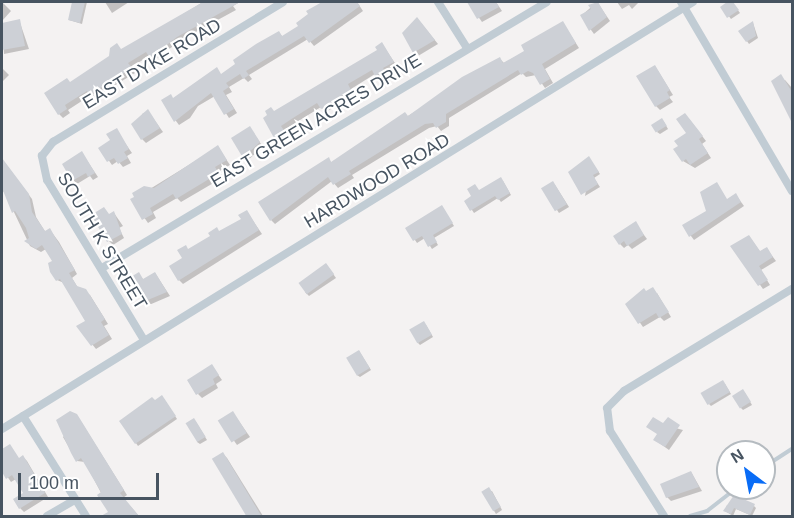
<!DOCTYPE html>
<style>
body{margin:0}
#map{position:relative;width:794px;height:518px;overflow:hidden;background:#f4f2f2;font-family:Arial,sans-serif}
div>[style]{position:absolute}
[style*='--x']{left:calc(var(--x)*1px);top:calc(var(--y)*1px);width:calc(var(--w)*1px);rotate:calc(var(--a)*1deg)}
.shadow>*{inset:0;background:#0003}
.building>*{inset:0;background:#cdd0d6;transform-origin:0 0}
.lane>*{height:4px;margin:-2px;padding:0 2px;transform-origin:2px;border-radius:2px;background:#c1ccd4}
.street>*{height:8px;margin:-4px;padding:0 4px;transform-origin:4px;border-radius:4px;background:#c1ccd4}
span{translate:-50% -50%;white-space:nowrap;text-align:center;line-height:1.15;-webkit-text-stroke:4.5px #fff;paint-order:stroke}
.street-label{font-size:18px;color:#475461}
.frame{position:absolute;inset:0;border:3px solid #475461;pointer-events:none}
.north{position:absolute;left:716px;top:440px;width:60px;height:60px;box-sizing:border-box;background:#fff;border:2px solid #b5bbc0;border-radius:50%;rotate:328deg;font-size:16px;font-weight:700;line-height:24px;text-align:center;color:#475461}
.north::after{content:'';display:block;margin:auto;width:21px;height:27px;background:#096cf6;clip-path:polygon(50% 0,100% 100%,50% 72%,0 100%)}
.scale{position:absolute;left:18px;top:473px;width:141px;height:27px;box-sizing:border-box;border:3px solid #475461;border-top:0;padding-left:8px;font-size:18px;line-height:21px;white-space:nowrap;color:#475461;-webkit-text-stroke:4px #fff;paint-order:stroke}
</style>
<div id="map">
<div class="shadow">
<i style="clip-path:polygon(2px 2px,11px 11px,2px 21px)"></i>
<i style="clip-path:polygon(73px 2px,87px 2px,82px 24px,69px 20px)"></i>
<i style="clip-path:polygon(105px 2px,129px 2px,112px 13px)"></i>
<i style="clip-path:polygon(203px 2px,240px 2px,233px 6px,236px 10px,181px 40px,155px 60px,151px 55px,131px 67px,135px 73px,94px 98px,91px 95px,68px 110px,70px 113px,63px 118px,59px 114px,70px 83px)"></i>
<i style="clip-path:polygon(327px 2px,357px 2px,363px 11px,314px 46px,308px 39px,249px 75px,252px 79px,248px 82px,244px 78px,229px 87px,232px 92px,226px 95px,237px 113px,229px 118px,215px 96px,198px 106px,190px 118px,179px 125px,176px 121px,163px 101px,174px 100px,221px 75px,279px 33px,283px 37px,300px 26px,310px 15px,309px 12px)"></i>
<i style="clip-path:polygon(468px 2px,496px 2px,502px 11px,482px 22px)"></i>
<i style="clip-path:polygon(597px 2px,610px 21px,594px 34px,581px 16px)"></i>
<i style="clip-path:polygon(617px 2px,639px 2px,632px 9px,629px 5px,622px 9px)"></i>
<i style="clip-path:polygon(732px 2px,740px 13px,731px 19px,722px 7px)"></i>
<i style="clip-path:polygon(19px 20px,29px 49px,4px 54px,2px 24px)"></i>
<i style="clip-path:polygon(421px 23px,438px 44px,418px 56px,415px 52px)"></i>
<i style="clip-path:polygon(563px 23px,579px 48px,545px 69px,553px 83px,545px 88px,536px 75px,526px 77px,522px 73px,449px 118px,449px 126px,441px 131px,437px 126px,429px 128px,352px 175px,354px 178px,338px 188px,332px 181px,275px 224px,271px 220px,328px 159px,332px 163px,500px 59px,504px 63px,526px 51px)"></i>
<i style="clip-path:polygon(753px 23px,758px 38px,749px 44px,740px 31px)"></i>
<i style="clip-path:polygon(382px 44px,397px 66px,386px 72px,388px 75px,380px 79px,375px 74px,351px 89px,354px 95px,326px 112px,321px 107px,284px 130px,287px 136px,279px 141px,276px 137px,274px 112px,379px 50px)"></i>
<i style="clip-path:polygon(2px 68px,9px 75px,2px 82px)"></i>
<i style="clip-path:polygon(658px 71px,673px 95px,669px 97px,673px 102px,660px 110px,656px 106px)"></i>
<i style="clip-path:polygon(785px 80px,792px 88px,792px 120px,773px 81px)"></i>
<i style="clip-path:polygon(148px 111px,163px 132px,146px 143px,142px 139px,142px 114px)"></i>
<i style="clip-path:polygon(689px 119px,706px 141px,702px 144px,711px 158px,695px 168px,683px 161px)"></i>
<i style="clip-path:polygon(664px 122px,668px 129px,660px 134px,657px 132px)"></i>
<i style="clip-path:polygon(116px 130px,132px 153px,127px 156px,131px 163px,123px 167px,118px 161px,112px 165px,100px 148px,112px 141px)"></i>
<i style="clip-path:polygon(253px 132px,263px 147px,248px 160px,233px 139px)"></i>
<i style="clip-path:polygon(218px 147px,230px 165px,218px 172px,222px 178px,181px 202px,177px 198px,153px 212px,156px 218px,148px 223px,132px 200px)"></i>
<i style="clip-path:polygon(82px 153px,98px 177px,93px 180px,90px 176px,77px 184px,73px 180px)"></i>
<i style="clip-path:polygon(2px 159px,32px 199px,36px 217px,46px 233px,50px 230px,59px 242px,77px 274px,72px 278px,78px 288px,90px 295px,108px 324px,104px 326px,112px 339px,96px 349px,78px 327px,87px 321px,64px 283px,57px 280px,54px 261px,46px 249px,41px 252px,30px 246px,4px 191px,2px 193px)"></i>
<i style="clip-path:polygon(591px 161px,600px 174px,594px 178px,600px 187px,585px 196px)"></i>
<i style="clip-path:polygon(503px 181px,511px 195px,501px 202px,498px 198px,474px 213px,466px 201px)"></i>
<i style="clip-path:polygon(555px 185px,569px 207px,559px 213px,557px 210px)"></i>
<i style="clip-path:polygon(736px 195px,744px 206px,694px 240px,691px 236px,684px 226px)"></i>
<i style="clip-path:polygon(444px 210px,454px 226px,434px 238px,438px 245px,432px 249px,425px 238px,417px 243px,407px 228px)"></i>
<i style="clip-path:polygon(247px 212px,262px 234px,183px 284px,179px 280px,189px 250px,243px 219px)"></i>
<i style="clip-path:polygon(114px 213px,123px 226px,119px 228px,124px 238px,113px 245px,109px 241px,110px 215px)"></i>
<i style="clip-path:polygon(635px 223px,647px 239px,632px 249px,628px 245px,624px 248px,620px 244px)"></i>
<i style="clip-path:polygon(749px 236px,761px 253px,767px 249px,776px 261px,761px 270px,770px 285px,763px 289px,733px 247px)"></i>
<i style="clip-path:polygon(326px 264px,336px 278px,309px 296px,305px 292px)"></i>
<i style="clip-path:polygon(155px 273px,170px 296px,149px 305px,138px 274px,144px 280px)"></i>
<i style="clip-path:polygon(647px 293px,657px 293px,671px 317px,664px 321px,660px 317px,643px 327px,627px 304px)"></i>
<i style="clip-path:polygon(426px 325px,433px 337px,420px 345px,418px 343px)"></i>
<i style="clip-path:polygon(359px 351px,371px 370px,360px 377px,357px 375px)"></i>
<i style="clip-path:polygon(212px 366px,222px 380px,216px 384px,218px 388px,202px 398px,198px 394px)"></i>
<i style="clip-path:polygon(725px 384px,731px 394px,711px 406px,709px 404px)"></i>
<i style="clip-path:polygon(745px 393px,752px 405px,743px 410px,741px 408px)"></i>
<i style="clip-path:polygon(164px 399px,177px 419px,138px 446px,121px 421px)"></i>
<i style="clip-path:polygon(236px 417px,250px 437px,237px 445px,220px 421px)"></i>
<i style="clip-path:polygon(80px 420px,127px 495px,123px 498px,139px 516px,113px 516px,85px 462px,77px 461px,63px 437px)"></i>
<i style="clip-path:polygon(196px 422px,207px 440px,200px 444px,197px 442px)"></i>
<i style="clip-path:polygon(664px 425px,683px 430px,669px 450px,655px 440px)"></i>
<i style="clip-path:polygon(9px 446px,19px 459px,23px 457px,27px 461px,48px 497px,24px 512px,20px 508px,25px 493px,16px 479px,11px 482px,2px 469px,2px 451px)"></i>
<i style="clip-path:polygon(223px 454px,227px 458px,263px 516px,248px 516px,214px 459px)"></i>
<i style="clip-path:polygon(691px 472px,702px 491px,671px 501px,667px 497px)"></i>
<i style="clip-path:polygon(492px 491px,502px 510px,496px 514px,483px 493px)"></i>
<i style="clip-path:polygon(727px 505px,754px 506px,756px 508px,752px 516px,736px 509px,733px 516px,725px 511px)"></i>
</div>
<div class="building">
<i style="clip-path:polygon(72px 2px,85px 2px,80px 23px,68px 20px)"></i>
<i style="clip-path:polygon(203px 2px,240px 2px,177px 37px,150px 58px,146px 52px,128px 63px,132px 68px,89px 95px,87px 91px,65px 105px,67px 109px,58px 115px,44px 93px,67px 78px,70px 82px,109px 56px,110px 48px,117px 43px,121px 49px)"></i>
<i style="clip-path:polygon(322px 2px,357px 2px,360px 6px,309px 43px,304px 36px,246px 71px,249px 75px,243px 79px,240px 74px,226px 83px,229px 87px,223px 91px,234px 109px,224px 115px,211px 93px,174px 122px,161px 100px,171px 94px,173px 98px,217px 67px,221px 74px,235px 64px,233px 60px,256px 44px,279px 31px,282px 36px,298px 26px,296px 23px,308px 14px,306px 11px)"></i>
<i style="clip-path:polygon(467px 2px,496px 2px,499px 7px,477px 19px)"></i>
<i style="clip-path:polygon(598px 2px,607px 17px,589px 31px,580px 15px,591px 9px,588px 5px)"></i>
<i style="clip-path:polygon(727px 2px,733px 2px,739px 10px,727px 18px,720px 7px)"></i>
<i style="clip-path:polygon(417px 17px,435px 40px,413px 53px,402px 33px)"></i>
<i style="clip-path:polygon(20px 19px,25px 46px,2px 50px,2px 23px)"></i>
<i style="clip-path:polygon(563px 21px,576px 43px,542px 64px,550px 79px,540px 85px,533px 73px,528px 71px,521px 75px,518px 70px,446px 114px,446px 122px,436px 128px,433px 123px,425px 124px,349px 171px,351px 174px,333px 185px,328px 177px,270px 221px,258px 202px,329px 157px,331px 162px,405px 112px,408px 116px,462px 77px,500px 57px,503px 63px,524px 51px,521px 45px)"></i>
<i style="clip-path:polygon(753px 21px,756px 36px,746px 42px,738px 31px)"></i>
<i style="clip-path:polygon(382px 42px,394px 62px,383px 68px,385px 71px,375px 76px,372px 70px,348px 84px,351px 90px,321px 109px,317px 103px,293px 118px,281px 126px,285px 132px,274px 138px,263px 118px,267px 115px,265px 111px,271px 107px,274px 111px,377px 50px,375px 47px)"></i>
<i style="clip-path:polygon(655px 65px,670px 90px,667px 92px,670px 98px,655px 107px,636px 76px)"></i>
<i style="clip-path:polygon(781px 74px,792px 92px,792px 123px,771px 81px)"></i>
<i style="clip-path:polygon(148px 109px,160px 128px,141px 140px,131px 124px)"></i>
<i style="clip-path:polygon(685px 113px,703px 136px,699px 139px,708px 153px,690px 165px,686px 159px,682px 162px,673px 149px,678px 146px,674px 141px,686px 133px,676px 119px)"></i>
<i style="left:662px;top:118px;width:9px;height:13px;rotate:58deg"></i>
<i style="clip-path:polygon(250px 126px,260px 142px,243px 158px,231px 138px)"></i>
<i style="clip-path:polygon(117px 128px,129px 149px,124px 152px,128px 158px,118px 164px,114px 158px,107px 162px,98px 148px,110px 140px,106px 134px)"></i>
<i style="clip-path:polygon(218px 145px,227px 160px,215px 167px,219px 173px,176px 199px,173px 194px,150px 208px,153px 214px,142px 220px,130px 199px,134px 197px,132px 193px,144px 186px,154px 188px)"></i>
<i style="clip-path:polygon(82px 151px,95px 173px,88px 177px,86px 173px,72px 181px,62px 164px)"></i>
<i style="clip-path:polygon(589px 156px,599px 172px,593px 175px,598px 184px,581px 195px,568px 172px)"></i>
<i style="clip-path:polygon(2px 158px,29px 194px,32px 212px,45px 231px,50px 228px,55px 237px,75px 270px,69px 273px,77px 286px,86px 289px,105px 319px,101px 322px,109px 335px,91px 346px,76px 326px,85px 321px,60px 279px,56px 281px,50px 272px,48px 263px,52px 261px,42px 245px,36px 249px,24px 241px,29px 238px,26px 228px,15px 211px,12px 213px,2px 188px)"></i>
<i style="clip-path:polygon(501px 177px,510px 193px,498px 200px,495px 196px,470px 211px,464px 201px,471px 196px,467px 189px,475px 184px,479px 190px)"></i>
<i style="left:553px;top:181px;width:27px;height:14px;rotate:59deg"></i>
<i style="clip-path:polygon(717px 182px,727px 199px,736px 193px,741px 202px,689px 237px,682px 225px,706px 211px,700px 192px)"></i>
<i style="clip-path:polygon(442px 205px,453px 223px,433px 235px,437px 242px,428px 247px,422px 236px,413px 241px,405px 228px)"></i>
<i style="clip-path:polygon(104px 207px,109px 214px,114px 211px,122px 234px,107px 242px,91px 215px)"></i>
<i style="clip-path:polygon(247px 210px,259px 230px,178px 281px,169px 266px,182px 258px,177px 250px,186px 245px,188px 249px,210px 236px,208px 233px,217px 227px,219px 231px,241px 219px,238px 215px)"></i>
<i style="clip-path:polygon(636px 221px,644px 235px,627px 246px,624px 241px,619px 245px,613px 236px)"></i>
<i style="clip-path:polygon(749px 235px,760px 251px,767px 247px,773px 257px,759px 266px,768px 280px,758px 286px,730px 246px)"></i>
<i style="left:326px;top:263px;width:14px;height:34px;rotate:54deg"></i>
<i style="clip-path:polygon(139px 272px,143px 279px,155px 272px,167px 292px,143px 302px,129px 278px)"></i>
<i style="clip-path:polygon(653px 287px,669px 312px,659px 318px,656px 313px,638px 324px,625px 304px,644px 288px,646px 291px)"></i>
<i style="left:424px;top:321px;width:16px;height:17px;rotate:60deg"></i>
<i style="left:359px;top:350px;width:21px;height:15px;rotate:59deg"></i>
<i style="clip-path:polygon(212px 364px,219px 375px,213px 379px,215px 384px,196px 395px,187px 380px)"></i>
<i style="left:723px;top:380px;width:14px;height:26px;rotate:60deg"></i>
<i style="left:743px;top:389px;width:15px;height:13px;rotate:58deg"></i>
<i style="clip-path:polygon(162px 395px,176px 416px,135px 444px,119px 421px,152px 397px,155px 400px)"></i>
<i style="clip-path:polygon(70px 411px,77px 414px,124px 490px,120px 493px,139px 516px,101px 516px,108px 512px,97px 495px,101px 492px,81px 458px,76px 462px,71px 453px,56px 420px)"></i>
<i style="left:233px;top:411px;width:26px;height:18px;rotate:58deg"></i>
<i style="clip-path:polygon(653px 417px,663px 423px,668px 417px,680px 425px,665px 447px,653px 440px,657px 434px,646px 427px)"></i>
<i style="left:194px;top:418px;width:22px;height:10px;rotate:58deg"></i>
<i style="clip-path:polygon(10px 444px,19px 458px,23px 455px,45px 493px,19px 509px,13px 499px,23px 493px,12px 475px,6px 479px,2px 472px,2px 449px)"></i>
<i style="left:223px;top:452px;width:75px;height:13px;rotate:59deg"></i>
<i style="clip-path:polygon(691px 471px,699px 487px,666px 498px,660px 484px)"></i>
<i style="left:489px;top:487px;width:23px;height:9px;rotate:59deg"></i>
<i style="clip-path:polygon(734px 495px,755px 504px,750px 515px,734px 508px,731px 514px,723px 511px)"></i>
</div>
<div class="lane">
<i style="--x:764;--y:467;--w:33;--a:-33"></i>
<i style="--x:690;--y:516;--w:18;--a:-16"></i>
<i style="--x:707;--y:511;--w:37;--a:-38"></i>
</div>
<div class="street">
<i style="--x:438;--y:2;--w:54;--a:57.8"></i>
<i style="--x:681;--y:2;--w:219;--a:59.6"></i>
<i style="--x:102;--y:268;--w:518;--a:-30.87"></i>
<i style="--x:144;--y:340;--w:187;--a:-121.2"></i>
<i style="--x:47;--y:180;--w:25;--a:-102"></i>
<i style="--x:42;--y:156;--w:18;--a:-52"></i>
<i style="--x:53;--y:142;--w:269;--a:-31.3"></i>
<i style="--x:23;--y:416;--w:118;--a:57.8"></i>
<i style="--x:2;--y:429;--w:812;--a:-31.71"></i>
<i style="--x:47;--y:516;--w:32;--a:-30"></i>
<i style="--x:664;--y:516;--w:101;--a:-122.4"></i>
<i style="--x:610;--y:431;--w:23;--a:-97"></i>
<i style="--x:607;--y:408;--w:24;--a:-45"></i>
<i style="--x:624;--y:391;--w:197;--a:-31.3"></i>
</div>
<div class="street-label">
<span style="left:152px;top:64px;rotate:-31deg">EAST DYKE ROAD</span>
<span style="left:316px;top:121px;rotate:-31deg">EAST GREEN ACRES DRIVE</span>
<span style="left:377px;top:181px;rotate:-31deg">HARDWOOD ROAD</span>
<span style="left:102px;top:241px;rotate:59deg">SOUTH K STREET</span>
</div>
<div class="frame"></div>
<div class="north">N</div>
<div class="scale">100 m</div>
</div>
